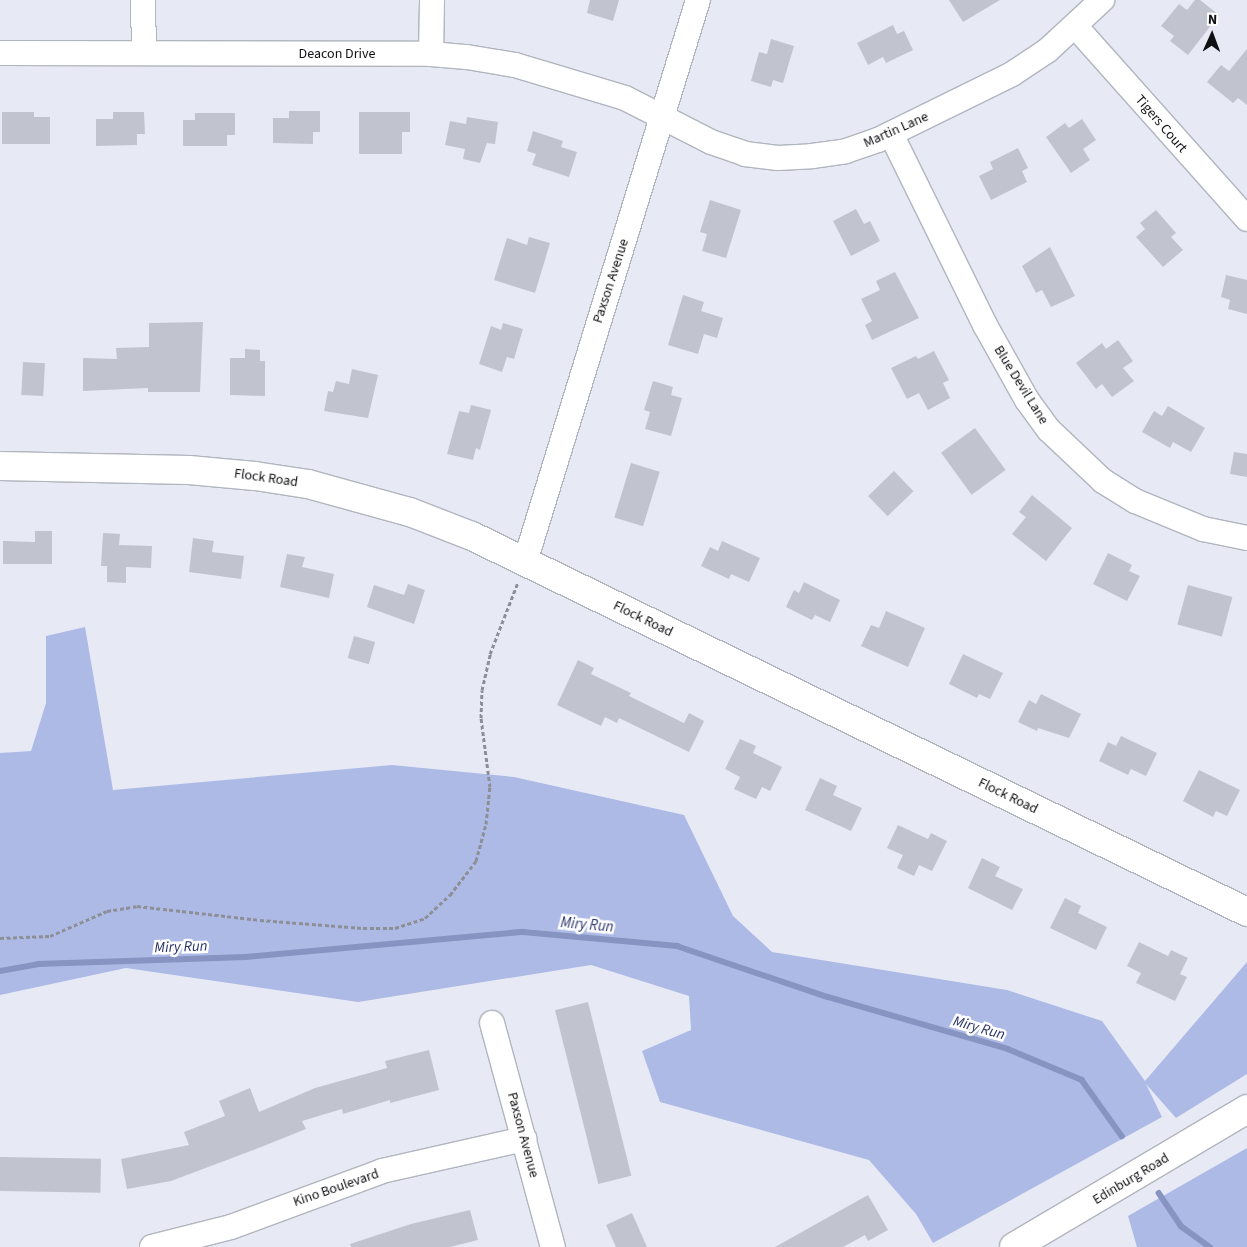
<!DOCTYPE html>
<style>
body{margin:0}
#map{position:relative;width:1247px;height:1247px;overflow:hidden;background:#e7eaf5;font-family:"Source Sans 3",sans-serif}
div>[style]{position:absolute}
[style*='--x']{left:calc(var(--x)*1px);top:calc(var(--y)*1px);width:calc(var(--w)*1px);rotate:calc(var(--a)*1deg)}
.green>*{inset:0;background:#adbae6}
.stream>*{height:5.5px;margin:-2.75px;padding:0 2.75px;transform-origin:2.75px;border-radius:2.75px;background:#8793c0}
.building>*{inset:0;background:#c1c4cf;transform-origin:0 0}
.path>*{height:3px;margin-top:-1.5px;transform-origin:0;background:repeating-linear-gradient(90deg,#8d8f97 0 4px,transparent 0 6.5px)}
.roads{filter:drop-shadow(1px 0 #b1b5bf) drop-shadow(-1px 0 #b1b5bf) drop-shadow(0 1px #b1b5bf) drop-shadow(0 -1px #b1b5bf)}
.minor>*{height:24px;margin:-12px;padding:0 12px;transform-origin:12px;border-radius:12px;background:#fff}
.major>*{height:28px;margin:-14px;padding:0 14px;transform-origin:14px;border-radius:14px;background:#fff}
span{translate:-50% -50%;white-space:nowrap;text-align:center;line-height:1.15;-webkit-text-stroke:5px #fff;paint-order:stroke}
.street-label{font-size:14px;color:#101114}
.water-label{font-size:15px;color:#28326a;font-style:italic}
.north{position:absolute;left:1187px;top:10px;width:50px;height:50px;-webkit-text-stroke:4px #fff;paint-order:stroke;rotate:2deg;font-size:14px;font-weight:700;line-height:20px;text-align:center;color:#101114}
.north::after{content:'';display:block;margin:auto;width:18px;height:22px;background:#101114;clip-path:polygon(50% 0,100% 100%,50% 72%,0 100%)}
</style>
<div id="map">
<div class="green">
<i style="clip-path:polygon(85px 627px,113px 790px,392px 765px,514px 777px,684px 815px,733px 916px,772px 952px,1007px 990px,1102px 1021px,1145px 1081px,1247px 962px,1247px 1074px,1176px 1118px,1146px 1084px,1162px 1117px,933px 1243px,916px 1214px,869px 1160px,660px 1102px,642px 1051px,691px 1030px,689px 996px,591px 965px,358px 1002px,126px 968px,0 995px,0 753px,31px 751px,46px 703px,46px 636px)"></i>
<i style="clip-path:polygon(1247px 1148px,1247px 1247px,1137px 1247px,1128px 1216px)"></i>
</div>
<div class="stream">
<i style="--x:0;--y:971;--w:39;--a:-10"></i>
<i style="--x:38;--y:964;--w:208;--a:-1.9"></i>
<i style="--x:246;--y:957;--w:278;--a:-5.2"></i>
<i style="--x:523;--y:932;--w:155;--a:5.2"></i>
<i style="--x:677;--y:946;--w:159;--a:18.7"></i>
<i style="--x:828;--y:997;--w:187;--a:16.1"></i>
<i style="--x:1008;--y:1049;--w:80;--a:22.7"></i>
<i style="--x:1082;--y:1080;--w:69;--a:54.5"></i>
<i style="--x:1159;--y:1193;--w:40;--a:56"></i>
<i style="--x:1181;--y:1226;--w:36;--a:36"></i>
</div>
<div class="building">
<i style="clip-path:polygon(590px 0,619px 0,613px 21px,587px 13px)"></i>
<i style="clip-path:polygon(949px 0,1000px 0,963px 22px)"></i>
<i style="clip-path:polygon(1195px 0,1200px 0,1219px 15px,1188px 55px,1170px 41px,1174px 36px,1161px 26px,1179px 4px,1187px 10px)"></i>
<i style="clip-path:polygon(893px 25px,897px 34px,904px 31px,913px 50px,886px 63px,883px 57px,868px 65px,857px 43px)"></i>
<i style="clip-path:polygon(771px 39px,794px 46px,783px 83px,773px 80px,771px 87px,751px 81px,759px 52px,767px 54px)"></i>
<i style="clip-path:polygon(1247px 49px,1247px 105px,1238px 98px,1233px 103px,1207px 82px,1221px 65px,1229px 71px)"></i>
<i style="clip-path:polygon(289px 111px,320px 111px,320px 132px,313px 132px,313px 144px,273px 143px,273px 118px,289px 118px)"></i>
<i style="clip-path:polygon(2px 112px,34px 112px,34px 117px,50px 117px,50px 144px,2px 144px)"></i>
<i style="clip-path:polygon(113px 112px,144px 112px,145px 134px,137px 134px,137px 145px,96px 146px,96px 119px,113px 119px)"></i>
<i style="clip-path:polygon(359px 112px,410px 112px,410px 132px,402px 132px,402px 154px,359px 154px)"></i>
<i style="clip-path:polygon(195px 113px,235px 113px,235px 135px,227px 135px,227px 146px,183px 146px,183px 120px,195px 120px)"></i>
<i style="clip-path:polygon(467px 117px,498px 122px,495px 144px,487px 143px,480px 163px,463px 159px,465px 149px,445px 145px,450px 121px,466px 124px)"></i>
<i style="clip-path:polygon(1082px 119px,1096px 140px,1083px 149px,1090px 160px,1071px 173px,1046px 137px,1065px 123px,1069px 128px)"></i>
<i style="clip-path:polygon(533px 131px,563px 141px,561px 147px,577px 152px,569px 177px,532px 165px,536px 154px,527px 151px)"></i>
<i style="clip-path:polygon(1018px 148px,1028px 168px,1022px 171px,1027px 182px,991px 200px,979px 176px,993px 169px,990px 162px)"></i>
<i style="clip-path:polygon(710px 200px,741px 210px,726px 258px,702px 251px,707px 234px,700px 232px)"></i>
<i style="clip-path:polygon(856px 209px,864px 224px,870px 221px,880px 241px,851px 256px,833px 221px)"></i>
<i style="clip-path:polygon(1156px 210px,1176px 233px,1171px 237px,1183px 250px,1163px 267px,1136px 237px,1145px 229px,1140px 223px)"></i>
<i style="clip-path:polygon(529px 237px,550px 243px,535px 293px,494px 280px,507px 238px,527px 245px)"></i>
<i style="clip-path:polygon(1050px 247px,1075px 296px,1051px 307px,1042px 290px,1036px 293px,1022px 266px)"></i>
<i style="clip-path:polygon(895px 272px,919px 318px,872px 340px,865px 325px,872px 321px,861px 299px,880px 290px,876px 281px)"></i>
<i style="clip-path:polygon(1226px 275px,1247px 280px,1247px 314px,1228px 309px,1230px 300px,1221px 297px)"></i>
<i style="clip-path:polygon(683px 295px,704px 302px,701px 311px,723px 318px,717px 338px,704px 334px,698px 354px,668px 345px)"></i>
<i style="clip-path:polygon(203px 322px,200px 392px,148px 392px,148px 388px,83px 391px,83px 358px,117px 359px,116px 348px,149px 347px,149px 323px)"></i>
<i style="clip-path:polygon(503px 323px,523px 329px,514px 359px,507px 357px,502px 372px,479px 364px,491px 326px,501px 330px)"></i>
<i style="clip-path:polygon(1118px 340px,1133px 361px,1123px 368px,1134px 381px,1112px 397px,1102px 384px,1096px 389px,1076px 363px,1102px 343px,1106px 349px)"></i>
<i style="clip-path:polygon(245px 349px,260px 350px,260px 361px,265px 361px,265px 396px,230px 395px,230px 358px,245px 358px)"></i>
<i style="clip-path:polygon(934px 351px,949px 380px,943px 383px,950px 398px,928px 410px,919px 393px,907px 399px,891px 368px,916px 356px,918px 359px)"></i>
<i style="left:23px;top:362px;width:22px;height:33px;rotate:3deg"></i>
<i style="clip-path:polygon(352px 369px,378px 375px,368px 418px,324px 411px,328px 391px,333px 392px,336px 381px,349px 384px)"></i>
<i style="clip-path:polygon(653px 381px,673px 387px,671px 395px,682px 398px,671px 436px,645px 429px,650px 412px,644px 410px)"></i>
<i style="clip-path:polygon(471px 405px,491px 410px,480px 450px,476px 448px,473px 460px,447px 454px,459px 411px,469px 413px)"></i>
<i style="clip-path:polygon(1168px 406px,1205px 428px,1191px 452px,1173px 442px,1170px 448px,1142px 432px,1154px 411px,1162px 416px)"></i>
<i style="left:975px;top:428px;width:52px;height:42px;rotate:54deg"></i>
<i style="clip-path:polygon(1234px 452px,1247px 454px,1247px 477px,1230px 474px)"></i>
<i style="left:631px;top:463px;width:30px;height:57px;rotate:17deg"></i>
<i style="left:894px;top:471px;width:28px;height:36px;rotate:46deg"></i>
<i style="clip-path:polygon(1032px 495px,1072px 528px,1046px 561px,1012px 534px,1026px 517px,1019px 512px)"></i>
<i style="clip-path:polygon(35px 531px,52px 531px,52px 564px,3px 564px,3px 541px,35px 542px)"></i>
<i style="clip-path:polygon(103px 533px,120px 534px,119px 545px,152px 546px,151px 568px,126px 567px,126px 583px,107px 582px,107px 566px,101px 566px)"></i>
<i style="clip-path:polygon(193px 538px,214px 541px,212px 552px,244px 556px,241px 579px,189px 572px)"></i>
<i style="clip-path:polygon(722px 541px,760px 558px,749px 582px,731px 574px,729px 579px,701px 566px,710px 547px,718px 551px)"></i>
<i style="clip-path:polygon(1108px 553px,1132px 565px,1129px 571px,1140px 576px,1127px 601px,1093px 584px)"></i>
<i style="clip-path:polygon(287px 554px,305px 557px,302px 567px,334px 574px,329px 598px,280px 587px)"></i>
<i style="clip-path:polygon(804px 582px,840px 600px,830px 622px,815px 615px,812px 620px,786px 607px,794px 590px,799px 593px)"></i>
<i style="clip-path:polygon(408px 584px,425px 590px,414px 624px,367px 607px,374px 585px,404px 595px)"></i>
<i style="left:1188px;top:585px;width:46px;height:41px;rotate:15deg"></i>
<i style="clip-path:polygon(886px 611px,925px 628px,908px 667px,861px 646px,871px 625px,879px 628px)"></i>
<i style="left:354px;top:636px;width:22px;height:23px;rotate:16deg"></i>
<i style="clip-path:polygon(963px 654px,1003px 673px,990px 699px,979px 694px,977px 698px,949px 684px)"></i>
<i style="clip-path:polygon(578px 660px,594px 668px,591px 674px,631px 693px,629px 696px,684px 723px,689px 713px,704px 721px,689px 752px,619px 718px,617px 723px,605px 717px,601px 726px,557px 705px)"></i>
<i style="clip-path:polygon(1041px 694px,1081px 714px,1069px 738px,1038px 728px,1037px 731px,1018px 722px,1029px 700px,1036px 704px)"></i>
<i style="clip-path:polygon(1121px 736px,1157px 753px,1146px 776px,1131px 769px,1128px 775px,1099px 761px,1108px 742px,1116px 746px)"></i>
<i style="clip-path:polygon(740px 739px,756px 746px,753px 753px,782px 767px,770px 791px,762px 787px,756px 799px,734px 789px,740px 777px,725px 769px)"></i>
<i style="clip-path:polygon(1199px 770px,1240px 790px,1227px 816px,1216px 811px,1213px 817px,1183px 801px)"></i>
<i style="clip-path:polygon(820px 778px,837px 786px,833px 795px,862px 808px,851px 831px,805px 810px)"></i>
<i style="clip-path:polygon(898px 825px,928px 839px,931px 833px,947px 841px,932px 871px,919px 865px,914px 876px,897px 868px,903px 855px,887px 848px)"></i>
<i style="clip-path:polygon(982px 858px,1000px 867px,995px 876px,1023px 889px,1012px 910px,968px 888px)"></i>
<i style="clip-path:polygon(1065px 898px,1081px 906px,1078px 913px,1107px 927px,1096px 950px,1050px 928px)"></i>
<i style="clip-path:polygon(1139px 942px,1168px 956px,1171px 950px,1188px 958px,1180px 974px,1187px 977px,1175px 1001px,1136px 983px,1141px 973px,1127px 966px)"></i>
<i style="left:588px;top:1002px;width:179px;height:34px;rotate:76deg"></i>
<i style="clip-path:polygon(429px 1050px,439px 1090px,390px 1103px,390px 1100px,343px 1114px,342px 1109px,302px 1121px,306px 1129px,261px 1147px,171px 1181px,127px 1189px,121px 1159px,189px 1145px,184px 1132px,225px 1116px,219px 1101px,250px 1088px,259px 1112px,315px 1088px,387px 1068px,385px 1061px)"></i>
<i style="left:0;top:1157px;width:101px;height:34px;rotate:1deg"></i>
<i style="clip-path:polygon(868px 1195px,888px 1230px,868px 1241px,865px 1235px,843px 1247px,775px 1247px)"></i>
<i style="clip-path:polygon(470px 1210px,478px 1240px,450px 1247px,351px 1247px,350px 1244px,411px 1224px)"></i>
<i style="clip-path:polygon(632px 1213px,647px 1247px,616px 1247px,606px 1225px)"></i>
</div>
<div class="path">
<i style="--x:0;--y:938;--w:50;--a:-2.3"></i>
<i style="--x:50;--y:936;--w:62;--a:-23.7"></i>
<i style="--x:107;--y:911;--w:30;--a:-9"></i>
<i style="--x:137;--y:906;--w:124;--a:6.5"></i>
<i style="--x:260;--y:920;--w:103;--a:4.4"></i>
<i style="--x:363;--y:928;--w:32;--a:0"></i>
<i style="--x:395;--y:928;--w:32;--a:-18"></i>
<i style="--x:425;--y:918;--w:34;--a:-43"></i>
<i style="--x:450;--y:895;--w:43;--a:-52.6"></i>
<i style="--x:476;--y:861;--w:38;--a:-75"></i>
<i style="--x:486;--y:824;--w:37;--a:-84"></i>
<i style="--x:490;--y:787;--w:70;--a:-97.4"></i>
<i style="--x:481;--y:718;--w:28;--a:-88"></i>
<i style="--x:482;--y:690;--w:37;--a:-77"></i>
<i style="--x:490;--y:654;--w:77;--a:-68.7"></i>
</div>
<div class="roads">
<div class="minor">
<i style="--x:143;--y:0;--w:53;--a:88.9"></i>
<i style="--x:1076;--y:27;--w:257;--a:48.3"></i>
<i style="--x:0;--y:53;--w:431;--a:0.1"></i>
<i style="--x:431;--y:54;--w:36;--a:5"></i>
<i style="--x:467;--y:57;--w:49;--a:9.5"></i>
<i style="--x:515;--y:65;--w:115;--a:16.7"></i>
<i style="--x:625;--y:98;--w:97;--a:27.1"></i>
<i style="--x:711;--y:142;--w:36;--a:19"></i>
<i style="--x:745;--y:154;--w:33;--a:7"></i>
<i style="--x:778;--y:158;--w:34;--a:-3"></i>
<i style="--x:812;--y:156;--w:34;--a:-8"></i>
<i style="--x:846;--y:151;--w:34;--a:-19"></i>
<i style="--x:878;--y:140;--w:149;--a:-26.2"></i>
<i style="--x:1012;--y:74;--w:43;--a:-33.7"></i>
<i style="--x:1048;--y:50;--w:74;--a:-42.8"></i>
<i style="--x:431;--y:54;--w:54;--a:-88.9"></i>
<i style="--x:891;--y:134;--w:213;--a:63.8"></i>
<i style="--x:985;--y:325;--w:86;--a:60.8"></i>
<i style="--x:1027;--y:400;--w:37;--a:54"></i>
<i style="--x:1049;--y:430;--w:74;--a:43.4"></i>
<i style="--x:1103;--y:481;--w:38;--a:32"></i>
<i style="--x:1135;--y:501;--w:74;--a:22.4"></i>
<i style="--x:1203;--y:529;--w:45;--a:11.6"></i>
<i style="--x:525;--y:562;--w:588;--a:-72.89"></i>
<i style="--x:492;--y:1023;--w:232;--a:74.8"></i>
<i style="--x:152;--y:1247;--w:81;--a:-14.2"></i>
<i style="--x:231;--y:1227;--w:161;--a:-20.3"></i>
<i style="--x:382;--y:1171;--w:146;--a:-12.7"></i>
</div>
<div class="major">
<i style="--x:0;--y:466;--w:189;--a:1.2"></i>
<i style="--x:189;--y:470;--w:66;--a:5.2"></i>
<i style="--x:255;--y:476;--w:54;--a:8.6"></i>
<i style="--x:308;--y:484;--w:106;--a:15.4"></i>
<i style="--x:410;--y:512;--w:66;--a:21.2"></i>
<i style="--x:472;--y:536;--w:861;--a:25.88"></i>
<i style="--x:1014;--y:1247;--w:271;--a:-30.6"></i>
</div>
</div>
<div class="street-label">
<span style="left:337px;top:54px">Deacon Drive</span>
<span style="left:1161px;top:124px;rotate:49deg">Tigers Court</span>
<span style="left:896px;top:130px;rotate:-24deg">Martin Lane</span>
<span style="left:611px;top:281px;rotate:-72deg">Paxson Avenue</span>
<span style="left:1021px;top:385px;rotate:58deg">Blue Devil Lane</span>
<span style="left:266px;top:478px;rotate:8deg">Flock Road</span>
<span style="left:643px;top:619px;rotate:26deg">Flock Road</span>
<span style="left:1008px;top:796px;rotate:26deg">Flock Road</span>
<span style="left:523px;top:1135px;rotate:75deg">Paxson Avenue</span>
<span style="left:1131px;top:1179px;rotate:-31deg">Edinburg Road</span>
<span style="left:336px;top:1188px;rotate:-19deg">Kino Boulevard</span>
</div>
<div class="water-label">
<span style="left:587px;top:925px;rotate:5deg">Miry Run</span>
<span style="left:181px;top:947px;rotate:-2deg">Miry Run</span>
<span style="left:979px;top:1028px;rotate:16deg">Miry Run</span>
</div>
<div class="north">N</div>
</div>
